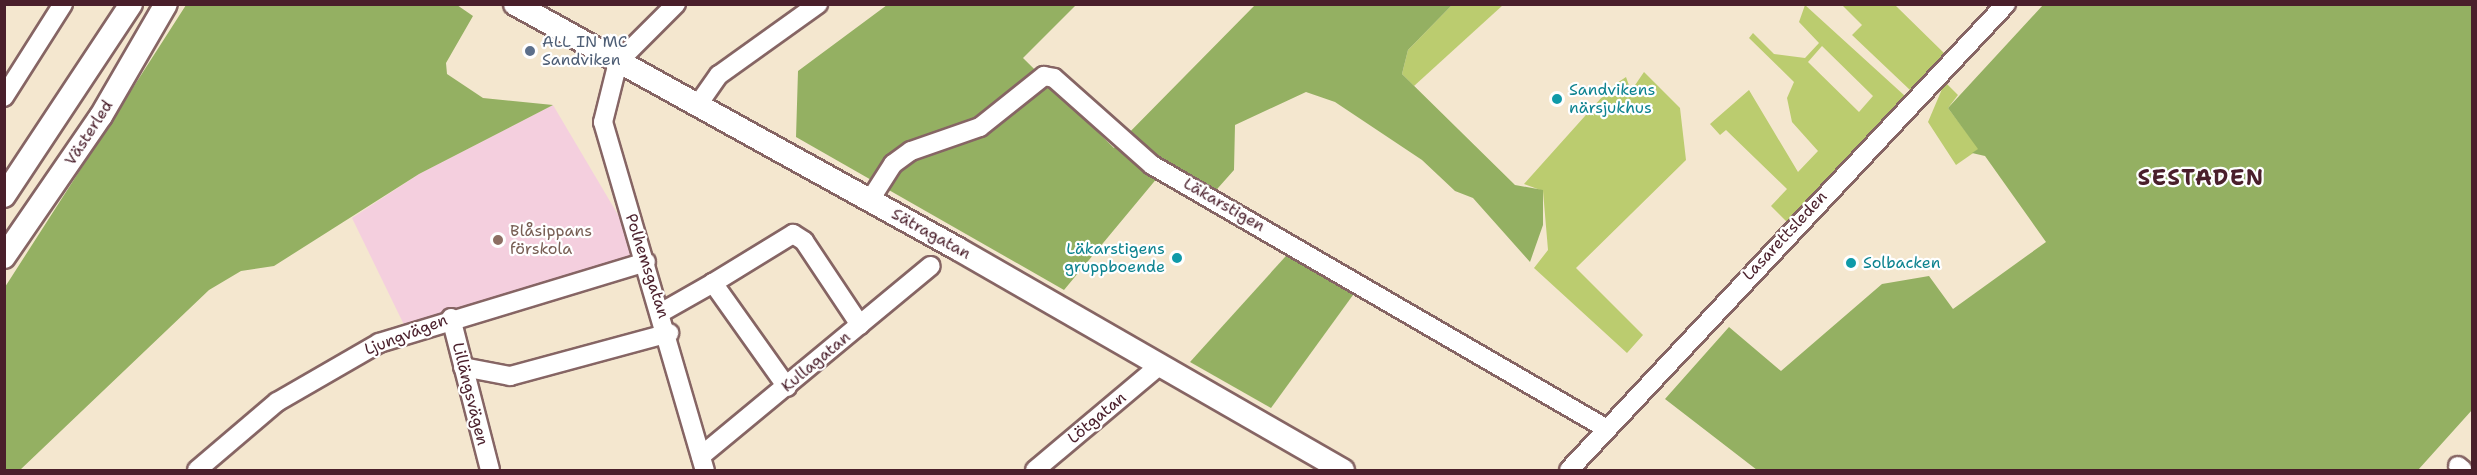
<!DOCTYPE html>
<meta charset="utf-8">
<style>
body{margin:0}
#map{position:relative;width:2477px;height:475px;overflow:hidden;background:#f4e7cf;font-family:"Shantell Sans",sans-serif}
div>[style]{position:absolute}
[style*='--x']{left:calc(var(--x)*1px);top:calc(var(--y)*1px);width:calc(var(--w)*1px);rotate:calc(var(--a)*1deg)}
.built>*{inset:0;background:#f4cfde}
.green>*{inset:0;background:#bbcc6f}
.forest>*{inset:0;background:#94b062}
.roads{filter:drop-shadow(2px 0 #866564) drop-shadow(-2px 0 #866564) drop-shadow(0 2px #866564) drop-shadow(0 -2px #866564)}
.minor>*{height:18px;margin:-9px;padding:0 9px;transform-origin:9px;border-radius:9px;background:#fff}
.tertiary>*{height:22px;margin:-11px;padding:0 11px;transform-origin:11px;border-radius:11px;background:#fff}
.dots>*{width:16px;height:16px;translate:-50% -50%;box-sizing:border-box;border:3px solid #fff;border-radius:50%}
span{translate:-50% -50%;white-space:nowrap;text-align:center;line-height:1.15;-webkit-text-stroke:4.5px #fff;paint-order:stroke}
.service-label{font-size:16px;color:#4e5e75}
.left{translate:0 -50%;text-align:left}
.culture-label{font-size:16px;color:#0d838f}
.right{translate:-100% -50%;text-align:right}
.street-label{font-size:16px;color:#4a1f2b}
.education-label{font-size:16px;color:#785e54}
.district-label{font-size:22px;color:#4a1f2b;font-weight:700;letter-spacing:1.5px}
.frame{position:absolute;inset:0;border:6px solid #4a1f2b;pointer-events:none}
</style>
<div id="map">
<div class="built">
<i style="clip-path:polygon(553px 105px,646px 262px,408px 333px,352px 218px,419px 174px)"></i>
</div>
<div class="green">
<i style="clip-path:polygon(1452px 5px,1503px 5px,1414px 86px,1402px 74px,1408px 50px)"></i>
<i style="clip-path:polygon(evenodd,1805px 5px,1905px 96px,1787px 222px,1771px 206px,1787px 189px,1726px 130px,1720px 135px,1710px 124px,1749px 90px,1798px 172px,1818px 151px,1792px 122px,1787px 98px,1794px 82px,1749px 38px,1753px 33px,1774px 54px,1805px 58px,1819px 43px,1799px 22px,1805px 5px,1822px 46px,1873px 96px,1859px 112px,1808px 62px,1822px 46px)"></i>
<i style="clip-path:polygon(1842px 5px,1895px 5px,1946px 55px,1910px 90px,1852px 35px,1862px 25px)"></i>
<i style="clip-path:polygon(1644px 72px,1680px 108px,1686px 160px,1576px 268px,1643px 335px,1627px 353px,1534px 268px,1548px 250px,1543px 191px,1524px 184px,1611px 87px,1626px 77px,1631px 91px)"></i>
<i style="clip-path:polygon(1945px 82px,1958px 95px,1948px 108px,1979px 149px,1956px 165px,1928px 122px)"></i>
</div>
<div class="forest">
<i style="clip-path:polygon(186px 5px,457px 5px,473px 16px,446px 63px,447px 74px,483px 98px,553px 105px,419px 174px,274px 266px,241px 271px,209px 290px,20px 470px,5px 470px,5px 287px)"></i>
<i style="clip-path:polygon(887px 5px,1076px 5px,1023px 58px,1114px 148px,1255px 5px,1452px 5px,1408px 50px,1402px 74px,1515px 185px,1543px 190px,1543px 225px,1530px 262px,1473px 198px,1455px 191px,1422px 160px,1335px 102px,1306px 92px,1235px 125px,1234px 170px,1210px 197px,1163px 171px,1064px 290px,796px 137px,798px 71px)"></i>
<i style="clip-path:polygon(2043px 5px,2472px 5px,2472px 410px,2418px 470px,1757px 470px,1665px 399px,1729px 327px,1781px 371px,1882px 284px,1929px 276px,1953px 309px,2046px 242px,1985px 156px,1972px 153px,1978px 149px,1948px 108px)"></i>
<i style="clip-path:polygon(1295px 246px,1361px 284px,1271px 408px,1190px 362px)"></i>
</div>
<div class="roads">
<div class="minor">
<i style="--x:676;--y:4;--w:82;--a:135"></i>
<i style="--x:618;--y:62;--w:62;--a:104"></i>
<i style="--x:603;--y:122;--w:363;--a:73.7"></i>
<i style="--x:4;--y:97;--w:110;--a:-57.6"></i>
<i style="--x:697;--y:106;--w:38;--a:-55"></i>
<i style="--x:719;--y:75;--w:122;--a:-35.6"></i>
<i style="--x:870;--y:200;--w:43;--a:-57.4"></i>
<i style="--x:893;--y:164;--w:22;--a:-36"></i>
<i style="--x:911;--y:151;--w:73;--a:-19.2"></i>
<i style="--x:980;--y:127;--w:82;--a:-38.6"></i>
<i style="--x:1044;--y:76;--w:10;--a:11"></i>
<i style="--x:1054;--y:78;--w:131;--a:41.6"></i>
<i style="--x:1152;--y:165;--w:526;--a:30.12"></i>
<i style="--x:662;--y:312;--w:59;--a:-29.6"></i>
<i style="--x:451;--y:318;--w:157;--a:75.6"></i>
<i style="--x:463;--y:367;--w:48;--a:10.8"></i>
<i style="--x:510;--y:376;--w:165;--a:-15.1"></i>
<i style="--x:787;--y:387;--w:128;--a:-125.4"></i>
<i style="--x:713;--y:283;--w:94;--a:-31.5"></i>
<i style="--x:793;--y:234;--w:13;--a:32"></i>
<i style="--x:804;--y:241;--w:101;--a:56.3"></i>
<i style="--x:701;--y:456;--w:298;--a:-39.6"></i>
<i style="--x:2458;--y:466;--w:6;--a:39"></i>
<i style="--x:197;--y:470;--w:105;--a:-40.4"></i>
<i style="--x:277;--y:402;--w:118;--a:-30"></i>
<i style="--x:379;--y:343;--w:279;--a:-16.9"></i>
<i style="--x:1035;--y:470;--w:163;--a:-40"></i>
<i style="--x:1569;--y:470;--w:639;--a:-46.84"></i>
</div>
<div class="tertiary">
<i style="--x:515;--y:4;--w:506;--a:28.94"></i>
<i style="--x:958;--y:249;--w:444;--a:29.9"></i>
<i style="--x:4;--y:196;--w:230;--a:-56.5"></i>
<i style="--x:4;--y:257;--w:171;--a:-55.5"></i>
<i style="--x:101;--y:116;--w:129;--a:-59.9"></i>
</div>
</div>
<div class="dots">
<i style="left:530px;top:51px;background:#5c6f8a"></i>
<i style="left:1557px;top:99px;background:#0f9aa8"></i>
<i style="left:498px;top:240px;background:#8d6e63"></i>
<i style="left:1177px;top:258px;background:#0f9aa8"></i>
<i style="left:1851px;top:263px;background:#0f9aa8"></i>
</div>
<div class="service-label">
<span class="left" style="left:542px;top:51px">ALL IN MC<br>Sandviken</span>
</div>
<div class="culture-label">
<span class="left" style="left:1569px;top:99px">Sandvikens<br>närsjukhus</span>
<span class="right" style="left:1165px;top:258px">Läkarstigens<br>gruppboende</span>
<span class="left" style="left:1863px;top:263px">Solbacken</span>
</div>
<div class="street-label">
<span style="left:89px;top:133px;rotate:-57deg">Västerled</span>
<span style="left:1224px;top:205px;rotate:30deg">Läkarstigen</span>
<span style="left:931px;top:234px;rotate:29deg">Sätragatan</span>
<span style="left:1785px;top:236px;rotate:-47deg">Lasarettsleden</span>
<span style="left:647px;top:266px;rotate:72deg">Polhemsgatan</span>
<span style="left:406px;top:335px;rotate:-21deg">Ljungvägen</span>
<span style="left:816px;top:362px;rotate:-40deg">Kullagatan</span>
<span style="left:470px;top:394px;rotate:76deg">Lillängsvägen</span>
<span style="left:1097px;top:418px;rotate:-40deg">Lötgatan</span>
</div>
<div class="education-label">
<span class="left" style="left:510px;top:240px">Blåsippans<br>förskola</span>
</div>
<div class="district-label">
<span style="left:2201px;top:178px">SESTADEN</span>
</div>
<div class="frame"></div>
</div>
